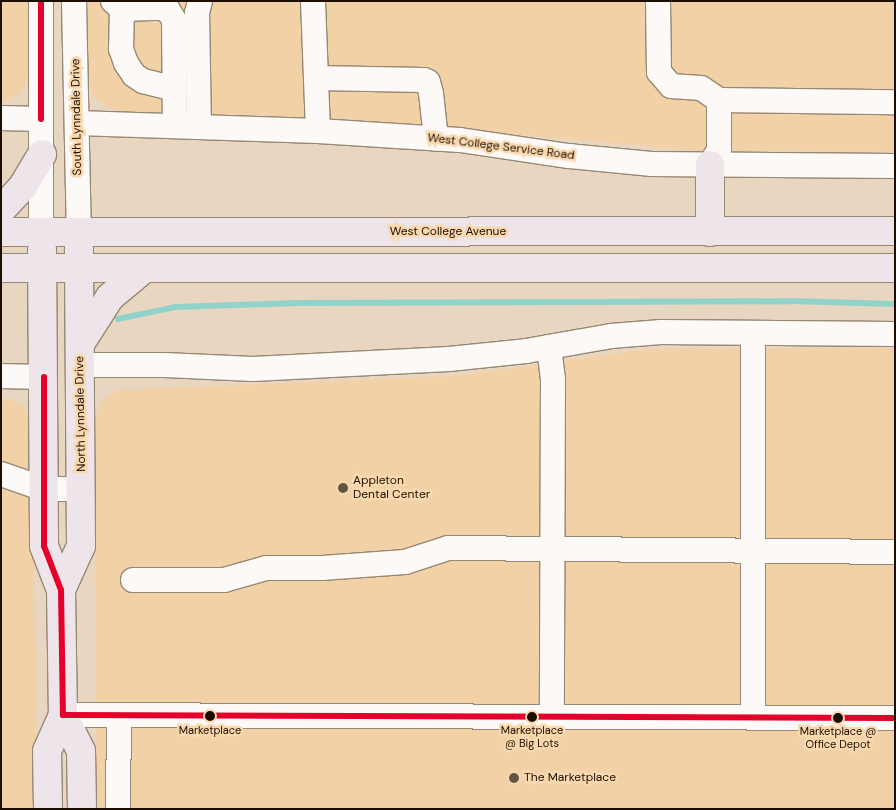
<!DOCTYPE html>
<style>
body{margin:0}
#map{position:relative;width:896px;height:810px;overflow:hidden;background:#e8d6c0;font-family:"DM Sans",sans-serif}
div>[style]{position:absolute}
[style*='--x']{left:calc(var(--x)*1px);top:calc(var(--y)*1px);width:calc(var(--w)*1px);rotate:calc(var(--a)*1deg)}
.built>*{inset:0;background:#f3d1a6}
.stream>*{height:5.5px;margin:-2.75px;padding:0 2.75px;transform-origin:2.75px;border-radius:2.75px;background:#91d3ca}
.roads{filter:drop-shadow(1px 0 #978874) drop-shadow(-1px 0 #978874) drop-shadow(0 1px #978874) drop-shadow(0 -1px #978874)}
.minor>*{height:24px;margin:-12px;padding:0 12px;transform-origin:12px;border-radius:12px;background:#fcf9f6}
.major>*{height:28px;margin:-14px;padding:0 14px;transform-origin:14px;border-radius:14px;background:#ede5ea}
.bus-1>*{height:6px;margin:-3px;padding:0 3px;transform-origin:3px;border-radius:3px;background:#e4002b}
.dots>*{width:14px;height:14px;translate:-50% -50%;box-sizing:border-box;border:2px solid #fad8ae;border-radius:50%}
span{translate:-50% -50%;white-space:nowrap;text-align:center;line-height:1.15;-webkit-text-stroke:5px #fad8ae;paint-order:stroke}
.bus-label{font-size:11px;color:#1c0d00}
.street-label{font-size:12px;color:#1c0d00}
.poi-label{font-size:12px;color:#1c0d00}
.left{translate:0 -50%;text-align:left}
.frame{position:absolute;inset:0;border:2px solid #1c0d00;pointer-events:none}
</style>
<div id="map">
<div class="built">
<i style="clip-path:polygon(1px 1px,31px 1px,29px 72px,25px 86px,16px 96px,4px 101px,1px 101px)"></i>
<i style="clip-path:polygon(84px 1px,895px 1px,895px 152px,691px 150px,455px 129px,264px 115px,126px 112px,106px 107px,92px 94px,84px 32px)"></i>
<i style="clip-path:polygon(895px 348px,895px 809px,96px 809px,94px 420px,102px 402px,111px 394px,119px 390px,454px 376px,647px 349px)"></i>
<i style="clip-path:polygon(1px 397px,22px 405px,30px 418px,32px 439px,37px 809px,1px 808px)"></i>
</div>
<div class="stream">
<i style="--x:118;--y:319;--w:59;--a:-11.7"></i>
<i style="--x:176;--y:307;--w:122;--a:-1.9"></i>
<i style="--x:298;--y:303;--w:493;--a:-0.2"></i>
<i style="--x:791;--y:301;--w:104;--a:1.7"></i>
</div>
<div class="roads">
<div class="minor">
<i style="--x:41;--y:1;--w:231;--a:90"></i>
<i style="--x:74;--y:1;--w:232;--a:88.8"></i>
<i style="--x:113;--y:1;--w:12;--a:42"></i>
<i style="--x:122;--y:9;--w:38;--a:-2"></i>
<i style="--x:160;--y:8;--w:8;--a:14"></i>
<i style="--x:168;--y:10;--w:12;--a:59"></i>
<i style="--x:174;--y:20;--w:106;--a:89.5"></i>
<i style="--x:313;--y:1;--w:130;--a:87.8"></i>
<i style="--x:658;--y:1;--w:71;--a:89.2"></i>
<i style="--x:659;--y:72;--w:18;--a:49"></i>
<i style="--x:671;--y:86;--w:30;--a:4"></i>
<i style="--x:701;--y:88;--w:22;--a:34"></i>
<i style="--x:122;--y:9;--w:40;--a:91.4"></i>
<i style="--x:121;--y:49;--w:15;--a:70"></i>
<i style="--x:126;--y:63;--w:14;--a:56"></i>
<i style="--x:134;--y:75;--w:11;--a:34"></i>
<i style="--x:143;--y:81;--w:33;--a:14"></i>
<i style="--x:316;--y:78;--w:108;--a:1.1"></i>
<i style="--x:424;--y:80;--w:4;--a:27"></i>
<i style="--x:428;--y:82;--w:11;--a:75"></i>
<i style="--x:431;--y:93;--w:46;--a:83.8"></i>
<i style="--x:1;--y:118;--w:40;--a:1.4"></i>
<i style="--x:77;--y:123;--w:241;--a:1.9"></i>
<i style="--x:318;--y:131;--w:142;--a:3.6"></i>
<i style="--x:460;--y:140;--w:110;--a:8.4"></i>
<i style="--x:569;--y:156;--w:83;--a:5.5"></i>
<i style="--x:652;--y:164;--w:243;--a:0.5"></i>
<i style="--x:199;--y:127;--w:114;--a:-91"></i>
<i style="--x:197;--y:13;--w:12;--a:-76"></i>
<i style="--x:710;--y:165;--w:17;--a:-59"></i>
<i style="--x:719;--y:150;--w:50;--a:-90"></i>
<i style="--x:719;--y:100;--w:176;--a:0.7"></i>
<i style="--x:549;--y:347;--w:31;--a:83"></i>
<i style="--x:553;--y:378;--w:339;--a:90.2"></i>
<i style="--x:80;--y:365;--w:85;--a:0"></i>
<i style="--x:165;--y:365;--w:88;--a:2.6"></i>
<i style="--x:253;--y:369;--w:196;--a:-2.9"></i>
<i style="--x:449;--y:359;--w:77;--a:-5.9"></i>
<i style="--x:526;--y:351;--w:86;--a:-10"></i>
<i style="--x:611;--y:336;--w:50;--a:-4.6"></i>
<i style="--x:661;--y:332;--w:234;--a:0.5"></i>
<i style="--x:1;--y:376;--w:43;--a:1.3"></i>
<i style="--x:1;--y:474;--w:46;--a:19.2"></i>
<i style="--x:44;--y:489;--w:38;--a:0"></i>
<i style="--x:133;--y:580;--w:91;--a:0"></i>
<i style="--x:224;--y:580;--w:44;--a:-15.9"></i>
<i style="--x:266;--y:568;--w:56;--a:0"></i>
<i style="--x:322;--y:568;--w:83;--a:-4.1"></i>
<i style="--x:405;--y:562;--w:45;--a:-18"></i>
<i style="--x:448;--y:548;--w:447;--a:0.5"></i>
<i style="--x:63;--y:715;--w:832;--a:0.21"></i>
<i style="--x:753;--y:718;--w:385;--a:-90"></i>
<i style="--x:118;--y:809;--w:94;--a:-89.4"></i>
</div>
<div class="major">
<i style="--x:1;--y:210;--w:33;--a:-47"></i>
<i style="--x:23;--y:186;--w:37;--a:-59"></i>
<i style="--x:1;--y:232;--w:894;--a:-0.06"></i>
<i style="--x:710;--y:232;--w:67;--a:-90"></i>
<i style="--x:42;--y:249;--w:297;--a:89.6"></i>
<i style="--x:44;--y:546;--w:47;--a:68.9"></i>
<i style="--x:61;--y:590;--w:125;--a:89.1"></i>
<i style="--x:63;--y:715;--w:39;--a:114"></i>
<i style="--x:47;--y:751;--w:58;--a:89"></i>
<i style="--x:1;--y:268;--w:894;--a:0"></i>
<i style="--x:80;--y:344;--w:56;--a:-57.4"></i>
<i style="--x:110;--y:297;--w:45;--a:-39.6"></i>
<i style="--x:61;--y:590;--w:48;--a:-65.6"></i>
<i style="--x:81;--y:546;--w:298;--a:-90.4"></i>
<i style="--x:63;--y:715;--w:40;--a:63.4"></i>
<i style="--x:81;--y:751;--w:58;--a:89"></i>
</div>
</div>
<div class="bus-1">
<i style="--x:41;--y:1;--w:118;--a:90"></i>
<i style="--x:44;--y:377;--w:169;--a:90"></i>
<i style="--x:44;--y:546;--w:47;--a:68.9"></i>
<i style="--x:61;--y:590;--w:125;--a:89.1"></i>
<i style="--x:63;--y:715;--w:832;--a:0.21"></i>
</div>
<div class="dots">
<i style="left:343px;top:488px;background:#635343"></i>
<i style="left:210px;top:716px;background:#1c0d00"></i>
<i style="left:532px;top:717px;background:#1c0d00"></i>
<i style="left:838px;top:718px;background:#1c0d00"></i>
<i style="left:514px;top:778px;background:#635343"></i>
</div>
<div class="bus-label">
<span style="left:210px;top:730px">Marketplace</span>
<span style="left:532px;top:737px">Marketplace<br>@ Big Lots</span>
<span style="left:838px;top:738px">Marketplace @<br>Office Depot</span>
</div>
<div class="street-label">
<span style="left:77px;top:117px;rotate:-91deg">South Lynndale Drive</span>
<span style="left:501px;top:147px;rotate:7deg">West College Service Road</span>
<span style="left:448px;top:232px">West College Avenue</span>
<span style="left:81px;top:414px;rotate:-91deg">North Lynndale Drive</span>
</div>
<div class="poi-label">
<span class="left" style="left:353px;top:488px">Appleton<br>Dental Center</span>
<span class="left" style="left:524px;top:778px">The Marketplace</span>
</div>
<div class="frame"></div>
</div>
